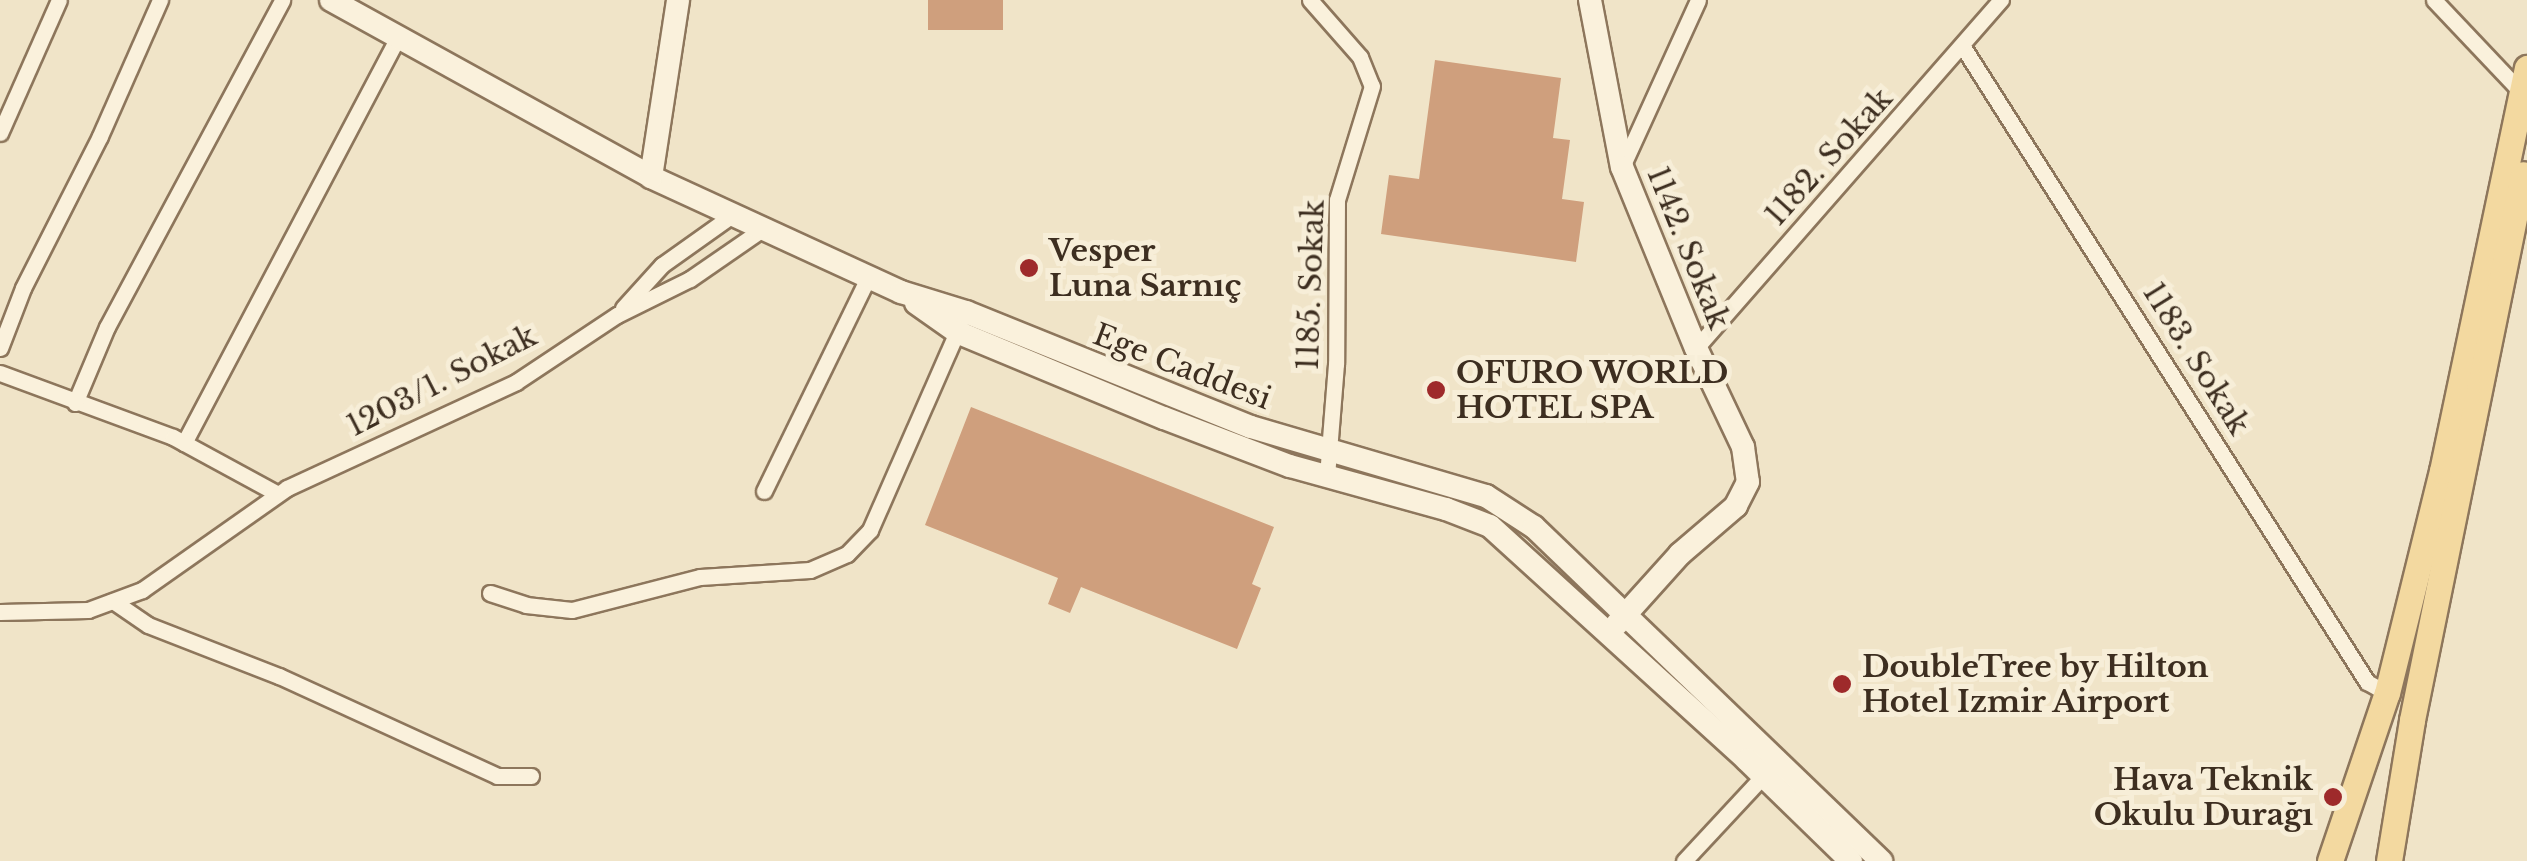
<!DOCTYPE html>
<meta charset="utf-8">
<style>
body{margin:0}
#map{position:relative;width:2527px;height:861px;overflow:hidden;background:#f0e4c8;font-family:"Libre Baskerville",serif}
div>[style]{position:absolute}
[style*='--x']{left:calc(var(--x)*1px);top:calc(var(--y)*1px);width:calc(var(--w)*1px);rotate:calc(var(--a)*1deg)}
.building>*{inset:0;background:#cf9f7d;transform-origin:0 0}
.roads{filter:drop-shadow(2px 0 #8d765c) drop-shadow(-2px 0 #8d765c) drop-shadow(0 2px #8d765c) drop-shadow(0 -2px #8d765c)}
.street>*{height:15px;margin:-7.5px;padding:0 7.5px;transform-origin:7.5px;border-radius:7.5px;background:#faf1dc}
.secondary>*{height:22px;margin:-11px;padding:0 11px;transform-origin:11px;border-radius:11px;background:#faf1dc}
.primary>*{height:25px;margin:-12.5px;padding:0 12.5px;transform-origin:12.5px;border-radius:12.5px;background:#f3d9a0}
.dots>*{width:28px;height:28px;translate:-50% -50%;box-sizing:border-box;border:5px solid #f7eed8;border-radius:50%}
span{translate:-50% -50%;white-space:nowrap;text-align:center;line-height:1.15;-webkit-text-stroke:10px #f7eed8;paint-order:stroke}
.street-label{font-size:30px;color:#3d2e20}
.poi-label{font-size:30px;color:#3d2e20;font-weight:700}
.left{translate:0 -50%;text-align:left}
.right{translate:-100% -50%;text-align:right}
</style>
<div id="map">
<div class="building">
<i style="left:928px;top:0;width:75px;height:30px"></i>
<i style="clip-path:polygon(1435px 60px,1561px 78px,1553px 138px,1570px 140px,1562px 199px,1584px 202px,1576px 262px,1381px 234px,1389px 175px,1419px 179px)"></i>
<i style="clip-path:polygon(971px 407px,1274px 527px,1252px 584px,1261px 588px,1237px 649px,1081px 587px,1070px 613px,1048px 604px,1058px 578px,925px 525px)"></i>
</div>
<div class="roads">
<div class="street">
<i style="--x:1310;--y:0;--w:76;--a:48.7"></i>
<i style="--x:1360;--y:57;--w:31;--a:68"></i>
<i style="--x:1372;--y:86;--w:119;--a:107.1"></i>
<i style="--x:1337;--y:200;--w:164;--a:90.3"></i>
<i style="--x:1336;--y:364;--w:113;--a:94.6"></i>
<i style="--x:2434;--y:0;--w:128;--a:46.6"></i>
<i style="--x:1963;--y:47;--w:753;--a:57.53"></i>
<i style="--x:2367;--y:682;--w:23;--a:29"></i>
<i style="--x:0;--y:133;--w:145;--a:-66.1"></i>
<i style="--x:1622;--y:167;--w:183;--a:-65.5"></i>
<i style="--x:623;--y:308;--w:58;--a:-47.8"></i>
<i style="--x:662;--y:265;--w:85;--a:-35.4"></i>
<i style="--x:0;--y:348;--w:64;--a:-69"></i>
<i style="--x:23;--y:288;--w:170;--a:-63.1"></i>
<i style="--x:100;--y:136;--w:149;--a:-66.2"></i>
<i style="--x:1696;--y:348;--w:463;--a:-48.8"></i>
<i style="--x:0;--y:373;--w:184;--a:20.3"></i>
<i style="--x:173;--y:437;--w:119;--a:28.5"></i>
<i style="--x:75;--y:403;--w:82;--a:-67.2"></i>
<i style="--x:107;--y:327;--w:371;--a:-61.8"></i>
<i style="--x:184;--y:443;--w:457;--a:-62.2"></i>
<i style="--x:764;--y:491;--w:237;--a:-64"></i>
<i style="--x:490;--y:593;--w:38;--a:18"></i>
<i style="--x:526;--y:605;--w:46;--a:6.2"></i>
<i style="--x:572;--y:610;--w:132;--a:-14.5"></i>
<i style="--x:700;--y:577;--w:110;--a:-3.6"></i>
<i style="--x:810;--y:570;--w:40;--a:-23.4"></i>
<i style="--x:847;--y:554;--w:33;--a:-46"></i>
<i style="--x:870;--y:530;--w:224;--a:-66.3"></i>
<i style="--x:113;--y:601;--w:42;--a:34.4"></i>
<i style="--x:148;--y:625;--w:141;--a:21.3"></i>
<i style="--x:279;--y:676;--w:240;--a:24.6"></i>
<i style="--x:497;--y:776;--w:34;--a:0"></i>
<i style="--x:0;--y:612;--w:88;--a:-1.3"></i>
<i style="--x:88;--y:610;--w:58;--a:-20.3"></i>
<i style="--x:142;--y:590;--w:177;--a:-35.1"></i>
<i style="--x:287;--y:488;--w:252;--a:-24.8"></i>
<i style="--x:516;--y:382;--w:121;--a:-33.6"></i>
<i style="--x:617;--y:315;--w:81;--a:-26.3"></i>
<i style="--x:690;--y:279;--w:86;--a:-34.6"></i>
<i style="--x:1684;--y:861;--w:116;--a:-47.1"></i>
</div>
<div class="secondary">
<i style="--x:331;--y:0;--w:366;--a:28.9"></i>
<i style="--x:651;--y:177;--w:275;--a:24.7"></i>
<i style="--x:901;--y:292;--w:68;--a:17.1"></i>
<i style="--x:966;--y:312;--w:307;--a:22"></i>
<i style="--x:1251;--y:427;--w:245;--a:16.4"></i>
<i style="--x:1486;--y:496;--w:57;--a:32.9"></i>
<i style="--x:1534;--y:527;--w:482;--a:43.9"></i>
<i style="--x:1590;--y:0;--w:170;--a:79.2"></i>
<i style="--x:1622;--y:167;--w:196;--a:67.8"></i>
<i style="--x:1696;--y:348;--w:110;--a:64.6"></i>
<i style="--x:1743;--y:447;--w:35;--a:82"></i>
<i style="--x:1748;--y:482;--w:27;--a:117"></i>
<i style="--x:1736;--y:506;--w:74;--a:139.4"></i>
<i style="--x:1680;--y:554;--w:94;--a:132"></i>
<i style="--x:651;--y:177;--w:179;--a:-81.3"></i>
<i style="--x:916;--y:303;--w:50;--a:35.3"></i>
<i style="--x:957;--y:332;--w:224;--a:22.6"></i>
<i style="--x:1164;--y:418;--w:135;--a:20.9"></i>
<i style="--x:1290;--y:466;--w:162;--a:15.4"></i>
<i style="--x:1446;--y:509;--w:47;--a:21.1"></i>
<i style="--x:1490;--y:526;--w:348;--a:42.3"></i>
<i style="--x:1747;--y:760;--w:145;--a:44.2"></i>
</div>
<div class="primary">
<i style="--x:2330;--y:861;--w:177;--a:-71.3"></i>
<i style="--x:2387;--y:693;--w:229;--a:-76.1"></i>
<i style="--x:2442;--y:471;--w:412;--a:-78.1"></i>
<i style="--x:2389;--y:861;--w:143;--a:-80.7"></i>
<i style="--x:2412;--y:720;--w:557;--a:-78.51"></i>
</div>
</div>
<div class="dots">
<i style="left:1029px;top:268px;background:#9e2a2b"></i>
<i style="left:1436px;top:390px;background:#9e2a2b"></i>
<i style="left:1842px;top:684px;background:#9e2a2b"></i>
<i style="left:2333px;top:797px;background:#9e2a2b"></i>
</div>
<div class="street-label">
<span style="left:1829px;top:157px;rotate:-48deg">1182. Sokak</span>
<span style="left:1688px;top:248px;rotate:68deg">1142. Sokak</span>
<span style="left:1311px;top:285px;rotate:-88deg">1185. Sokak</span>
<span style="left:2196px;top:359px;rotate:58deg">1183. Sokak</span>
<span style="left:1182px;top:367px;rotate:21deg">Ege Caddesi</span>
<span style="left:442px;top:381px;rotate:-27deg">1203/1. Sokak</span>
</div>
<div class="poi-label">
<span class="left" style="left:1049px;top:268px">Vesper<br>Luna Sarnıç</span>
<span class="left" style="left:1456px;top:390px">OFURO WORLD<br>HOTEL SPA</span>
<span class="left" style="left:1862px;top:684px">DoubleTree by Hilton<br>Hotel Izmir Airport</span>
<span class="right" style="left:2313px;top:797px">Hava Teknik<br>Okulu Durağı</span>
</div>
</div>
